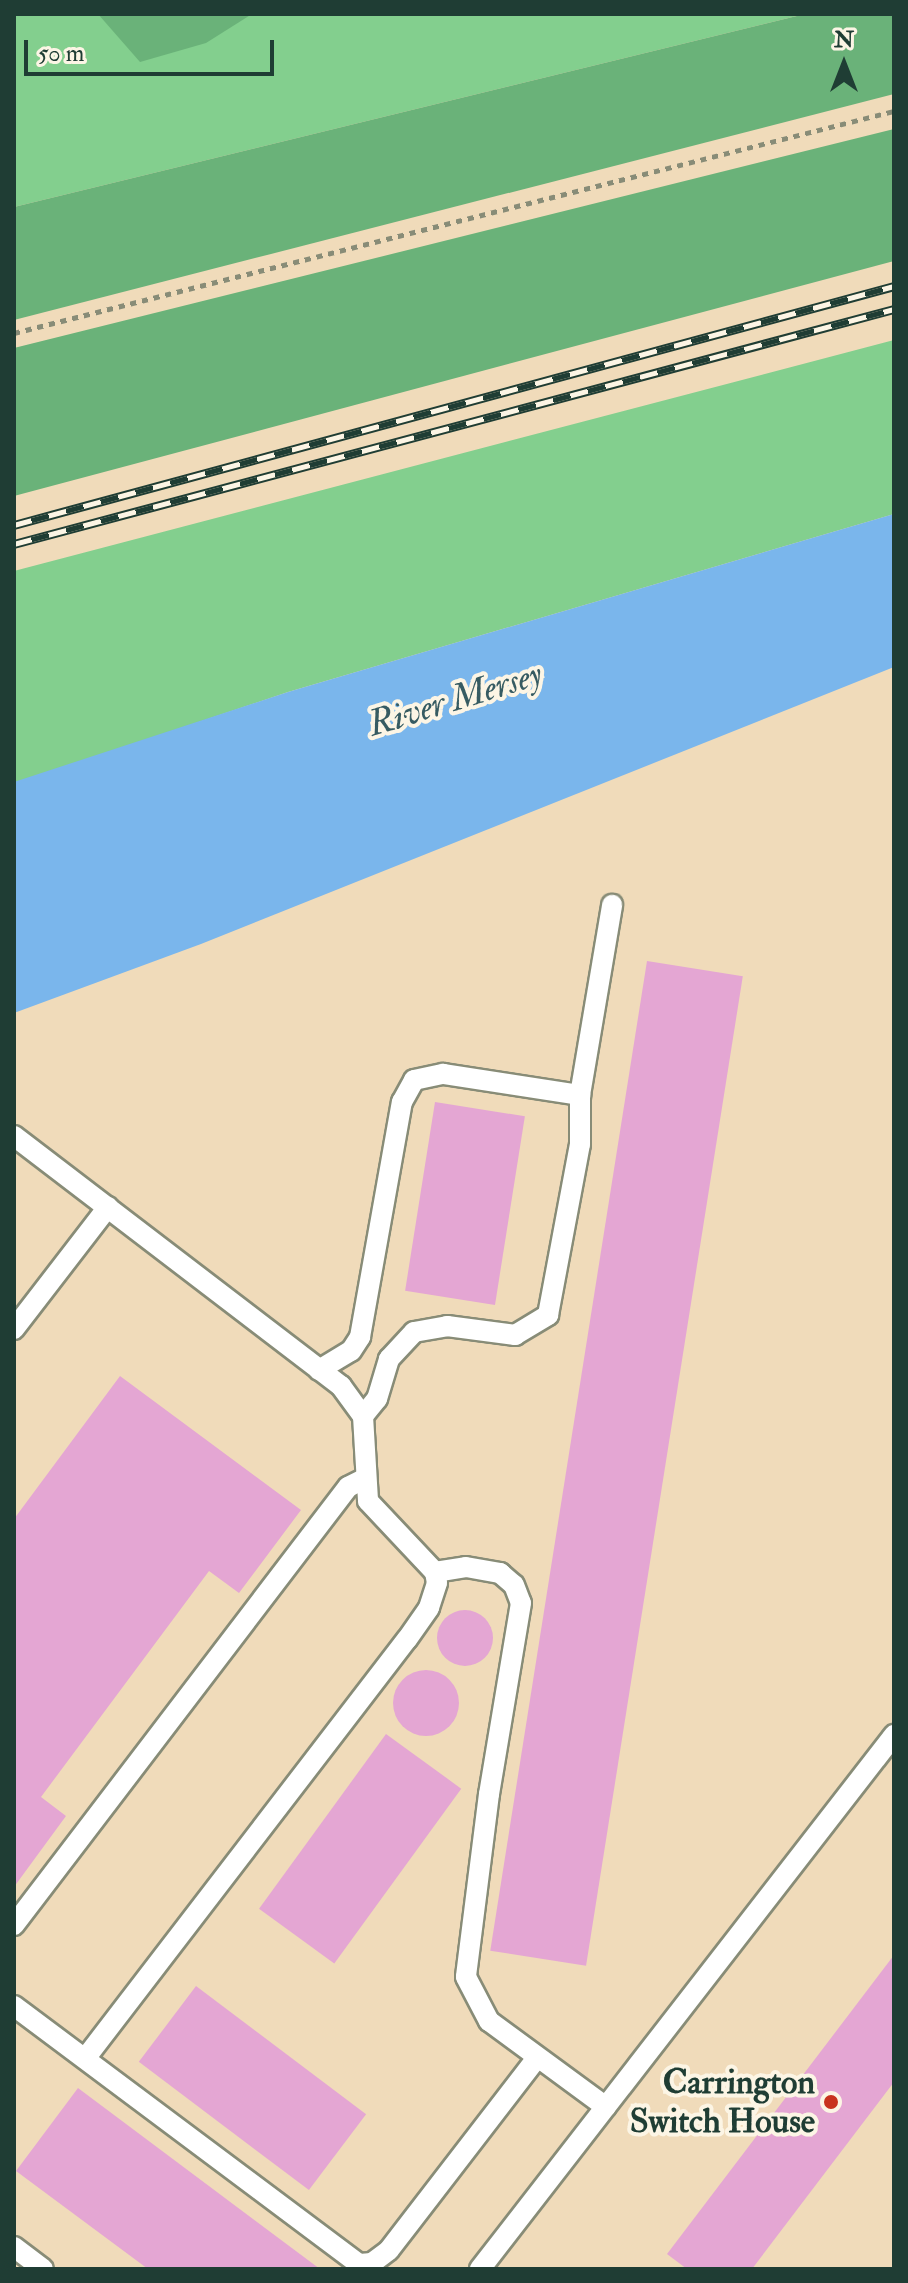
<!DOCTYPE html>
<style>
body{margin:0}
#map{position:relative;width:908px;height:2283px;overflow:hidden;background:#f0dbba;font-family:"IM FELL Double Pica",serif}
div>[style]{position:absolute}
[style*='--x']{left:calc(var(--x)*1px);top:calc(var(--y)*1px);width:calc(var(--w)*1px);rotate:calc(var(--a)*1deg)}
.green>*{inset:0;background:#83cf8e}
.forest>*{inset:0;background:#6ab279}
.water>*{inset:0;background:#7ab6ec}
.building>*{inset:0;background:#e4a6d3;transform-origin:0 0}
.round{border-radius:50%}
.path>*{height:5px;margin-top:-2.5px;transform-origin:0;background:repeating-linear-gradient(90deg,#888c77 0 6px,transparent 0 12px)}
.roads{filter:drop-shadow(2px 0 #888c77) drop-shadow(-2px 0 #888c77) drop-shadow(0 2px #888c77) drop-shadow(0 -2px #888c77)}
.service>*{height:20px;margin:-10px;padding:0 10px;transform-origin:10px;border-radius:10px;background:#fff}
.rail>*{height:9px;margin-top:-4.5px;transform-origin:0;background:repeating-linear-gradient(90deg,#fcf5e5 0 18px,#1f3d34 0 36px);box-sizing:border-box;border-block:2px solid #1f3d34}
.dots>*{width:22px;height:22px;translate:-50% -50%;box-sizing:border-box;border:4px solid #fcf5e5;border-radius:50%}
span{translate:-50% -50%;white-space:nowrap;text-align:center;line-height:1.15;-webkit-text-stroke:8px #fcf5e5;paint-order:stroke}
.poi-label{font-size:34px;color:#1f3d34;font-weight:700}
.right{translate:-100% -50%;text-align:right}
.water-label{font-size:36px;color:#365b62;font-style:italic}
.frame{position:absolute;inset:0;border:16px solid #1f3d34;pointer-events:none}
.north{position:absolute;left:804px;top:24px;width:80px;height:80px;-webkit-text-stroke:6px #fcf5e5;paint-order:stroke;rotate:0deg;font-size:22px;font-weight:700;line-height:32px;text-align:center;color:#1f3d34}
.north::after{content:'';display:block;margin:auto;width:28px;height:36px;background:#1f3d34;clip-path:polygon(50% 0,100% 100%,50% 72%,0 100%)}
.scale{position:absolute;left:24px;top:40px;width:250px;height:36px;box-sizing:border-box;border:4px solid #1f3d34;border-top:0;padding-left:10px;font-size:24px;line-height:28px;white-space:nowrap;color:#1f3d34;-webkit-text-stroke:6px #fcf5e5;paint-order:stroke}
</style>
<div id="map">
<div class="green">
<i style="clip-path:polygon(14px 14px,805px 14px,14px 207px)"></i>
<i style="clip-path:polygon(894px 340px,894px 514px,288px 692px,14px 784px,14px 571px)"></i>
</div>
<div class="forest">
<i style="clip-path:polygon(98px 14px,252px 14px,206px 43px,140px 62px)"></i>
<i style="clip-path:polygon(805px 14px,894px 14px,894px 94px,14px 320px,14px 207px)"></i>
<i style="clip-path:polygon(894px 129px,894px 261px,14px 496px,14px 348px)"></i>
</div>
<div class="water">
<i style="clip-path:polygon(894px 514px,894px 667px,201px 944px,14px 1013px,14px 782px,288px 692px)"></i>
</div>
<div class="building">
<i style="left:647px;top:961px;width:97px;height:1002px;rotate:9deg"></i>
<i style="left:435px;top:1102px;width:91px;height:191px;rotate:9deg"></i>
<i style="clip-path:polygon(120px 1376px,301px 1510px,239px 1593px,209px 1571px,41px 1797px,66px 1816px,14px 1887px,14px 1519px)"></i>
<i class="round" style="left:437px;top:1610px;width:56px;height:56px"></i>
<i class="round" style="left:393px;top:1670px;width:66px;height:66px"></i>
<i style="left:386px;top:1734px;width:93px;height:216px;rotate:36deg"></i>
<i style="clip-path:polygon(894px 1955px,894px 2082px,752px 2269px,687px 2269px,667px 2254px)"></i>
<i style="left:196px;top:1986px;width:213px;height:95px;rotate:37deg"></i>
<i style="clip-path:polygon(78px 2088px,320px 2269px,148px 2269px,16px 2171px)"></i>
</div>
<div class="path">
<i style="--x:14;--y:333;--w:908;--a:-14.16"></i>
</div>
<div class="roads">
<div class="service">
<i style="--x:14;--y:1136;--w:412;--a:37.4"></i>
<i style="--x:341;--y:1386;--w:37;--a:54"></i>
<i style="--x:363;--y:1416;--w:85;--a:86.6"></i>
<i style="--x:368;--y:1501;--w:98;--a:46.7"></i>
<i style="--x:435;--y:1572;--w:11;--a:80"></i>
<i style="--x:437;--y:1583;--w:26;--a:108"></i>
<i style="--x:429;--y:1608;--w:38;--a:125"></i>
<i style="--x:407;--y:1639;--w:526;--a:127.5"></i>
<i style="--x:14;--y:1329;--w:154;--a:-52.4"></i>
<i style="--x:319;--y:1370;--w:37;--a:-31"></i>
<i style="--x:351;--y:1351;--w:17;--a:-57"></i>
<i style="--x:360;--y:1337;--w:239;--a:-79.9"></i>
<i style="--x:402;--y:1102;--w:25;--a:-61"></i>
<i style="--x:414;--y:1080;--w:30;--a:-12"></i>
<i style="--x:443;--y:1074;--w:139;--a:8.7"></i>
<i style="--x:363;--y:1416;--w:22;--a:-51"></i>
<i style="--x:377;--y:1399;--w:42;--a:-73.3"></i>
<i style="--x:389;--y:1359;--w:37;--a:-47"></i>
<i style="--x:414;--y:1332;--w:34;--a:-10"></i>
<i style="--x:447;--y:1326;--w:69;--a:7.5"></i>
<i style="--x:515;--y:1335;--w:39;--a:-31"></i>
<i style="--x:548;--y:1315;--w:174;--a:-79.4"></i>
<i style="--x:580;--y:1144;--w:49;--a:-90"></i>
<i style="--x:580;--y:1095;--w:193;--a:-80.4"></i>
<i style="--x:435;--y:1572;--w:31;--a:-9"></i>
<i style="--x:466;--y:1567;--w:35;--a:10"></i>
<i style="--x:500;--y:1573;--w:18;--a:41"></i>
<i style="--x:514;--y:1585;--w:19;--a:69"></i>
<i style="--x:521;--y:1603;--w:194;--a:99.5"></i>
<i style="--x:489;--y:1794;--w:184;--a:97.2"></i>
<i style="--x:466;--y:1977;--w:50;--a:62.4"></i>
<i style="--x:489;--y:2021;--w:145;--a:36.3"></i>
<i style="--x:14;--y:1925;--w:551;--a:-52.67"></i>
<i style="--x:348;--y:1487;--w:18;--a:-27"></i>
<i style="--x:14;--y:2006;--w:439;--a:36.8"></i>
<i style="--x:14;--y:2247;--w:36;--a:37"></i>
<i style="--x:360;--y:2264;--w:12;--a:-5"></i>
<i style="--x:372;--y:2263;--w:21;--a:-37"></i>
<i style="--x:389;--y:2250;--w:242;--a:-52.4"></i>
<i style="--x:480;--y:2269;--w:676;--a:-52.21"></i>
</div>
</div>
<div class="rail">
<i style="--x:14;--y:525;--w:912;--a:-15.19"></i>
<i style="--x:14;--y:544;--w:911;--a:-14.95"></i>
</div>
<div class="dots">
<i style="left:831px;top:2102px;background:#c8321e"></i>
</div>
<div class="poi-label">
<span class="right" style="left:815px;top:2102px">Carrington<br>Switch House</span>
</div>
<div class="water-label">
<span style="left:455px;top:699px;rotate:-17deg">River Mersey</span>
</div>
<div class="frame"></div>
<div class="north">N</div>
<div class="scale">50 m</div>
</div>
